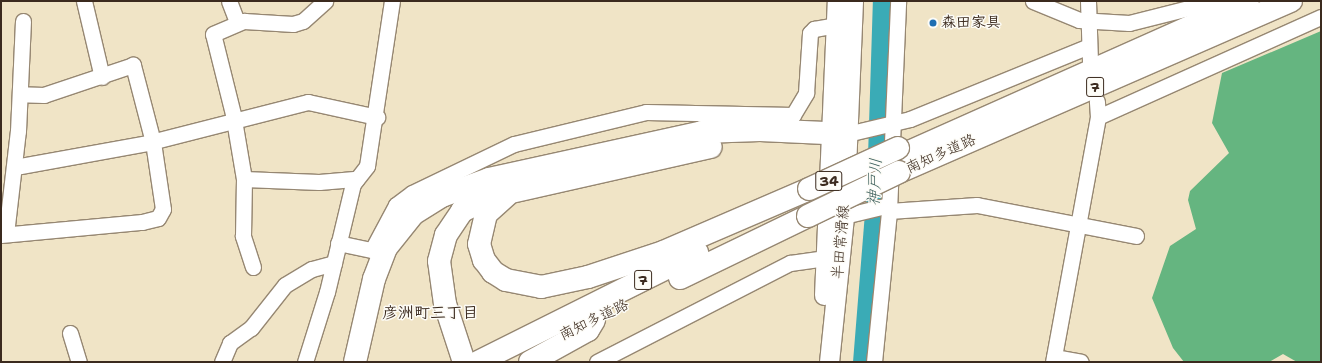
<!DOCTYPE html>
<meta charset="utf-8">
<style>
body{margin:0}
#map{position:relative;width:1322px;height:363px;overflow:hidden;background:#f0e4c6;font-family:"Shantell Sans","Klee One",sans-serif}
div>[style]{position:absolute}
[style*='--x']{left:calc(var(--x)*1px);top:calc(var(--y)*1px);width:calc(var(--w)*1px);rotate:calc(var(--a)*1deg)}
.forest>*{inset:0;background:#65b580}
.river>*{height:19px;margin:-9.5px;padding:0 9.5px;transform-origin:9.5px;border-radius:9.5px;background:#3aabb6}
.roads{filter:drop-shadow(1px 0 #968772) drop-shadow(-1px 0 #968772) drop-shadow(0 1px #968772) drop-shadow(0 -1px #968772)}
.minor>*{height:15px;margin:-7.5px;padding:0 7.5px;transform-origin:7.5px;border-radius:7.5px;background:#fff}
.major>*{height:19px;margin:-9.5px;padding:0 9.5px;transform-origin:9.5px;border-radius:9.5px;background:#fff}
.highway>*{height:22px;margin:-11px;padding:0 11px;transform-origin:11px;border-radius:11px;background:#fff}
.bridges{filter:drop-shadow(1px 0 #968772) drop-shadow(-1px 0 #968772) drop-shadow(0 1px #968772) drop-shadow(0 -1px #968772)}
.highway-bridge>*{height:22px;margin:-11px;padding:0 11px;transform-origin:11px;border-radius:11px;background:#fff}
.dots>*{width:11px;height:11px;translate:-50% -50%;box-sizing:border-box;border:2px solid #fdfcf7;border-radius:50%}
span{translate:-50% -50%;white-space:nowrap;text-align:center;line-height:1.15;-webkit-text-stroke:3px #fdfcf7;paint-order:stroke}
.shield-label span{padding:1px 3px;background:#fdfcf7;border:1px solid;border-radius:3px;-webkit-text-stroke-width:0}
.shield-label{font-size:14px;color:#3b2a1e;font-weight:700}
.poi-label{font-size:15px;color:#3b2a1e;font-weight:700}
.left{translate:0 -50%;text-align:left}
.street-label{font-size:15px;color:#3b2a1e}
.water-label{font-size:16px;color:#3b5e5b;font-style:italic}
.neighbourhood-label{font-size:16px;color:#3b2a1e;font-weight:700}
.frame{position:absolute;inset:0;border:2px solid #3b2a1e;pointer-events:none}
</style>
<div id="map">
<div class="forest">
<i style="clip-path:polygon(1321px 31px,1321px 362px,1297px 362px,1283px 354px,1269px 362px,1184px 362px,1173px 348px,1152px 298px,1170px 246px,1196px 229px,1188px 200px,1190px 191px,1229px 153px,1212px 123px,1222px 73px)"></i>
</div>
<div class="river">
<i style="--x:862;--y:362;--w:175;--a:-85.4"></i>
<i style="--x:876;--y:188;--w:187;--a:-88.2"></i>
</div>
<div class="roads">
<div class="minor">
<i style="--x:84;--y:1;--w:78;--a:76.7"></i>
<i style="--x:229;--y:1;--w:22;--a:69"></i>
<i style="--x:1033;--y:1;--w:50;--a:22.4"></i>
<i style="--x:1079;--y:20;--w:50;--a:3.4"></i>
<i style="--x:1129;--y:23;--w:90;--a:-14.2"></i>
<i style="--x:1088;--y:1;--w:61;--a:88.1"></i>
<i style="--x:1098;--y:117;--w:244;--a:-24.2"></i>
<i style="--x:847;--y:134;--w:65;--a:-13.4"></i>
<i style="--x:910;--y:119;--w:193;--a:-22.2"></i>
<i style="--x:15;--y:167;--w:134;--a:-10.3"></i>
<i style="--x:147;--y:143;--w:166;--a:-14.3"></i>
<i style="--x:308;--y:102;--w:71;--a:12.3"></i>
<i style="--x:244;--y:179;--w:75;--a:2.3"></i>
<i style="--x:319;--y:182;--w:38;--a:-5"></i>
<i style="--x:889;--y:211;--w:88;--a:-3.9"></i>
<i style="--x:977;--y:205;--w:162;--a:11"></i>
<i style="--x:844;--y:216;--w:46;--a:-13.7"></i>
<i style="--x:6;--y:234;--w:104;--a:-83.4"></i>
<i style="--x:18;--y:131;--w:110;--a:-87.4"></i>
<i style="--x:1;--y:235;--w:142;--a:-5.3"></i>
<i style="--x:142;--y:222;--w:16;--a:-14"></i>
<i style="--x:158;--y:218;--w:10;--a:-61"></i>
<i style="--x:163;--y:209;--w:68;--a:-98.5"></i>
<i style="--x:153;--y:142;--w:80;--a:-104.6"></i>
<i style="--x:133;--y:65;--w:94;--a:161.4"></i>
<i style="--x:44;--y:95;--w:24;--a:-178"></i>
<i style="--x:338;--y:243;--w:35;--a:12"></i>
<i style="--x:372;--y:250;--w:51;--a:-61.9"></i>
<i style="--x:396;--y:205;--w:20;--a:-37"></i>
<i style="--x:412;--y:193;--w:113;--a:-25.7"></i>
<i style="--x:514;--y:144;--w:136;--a:-13.6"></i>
<i style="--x:646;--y:112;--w:147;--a:1.2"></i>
<i style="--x:793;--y:115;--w:26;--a:-59"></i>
<i style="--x:806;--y:93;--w:60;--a:-86.2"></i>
<i style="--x:810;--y:33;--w:6;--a:-45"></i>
<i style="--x:814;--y:29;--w:22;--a:-10"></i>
<i style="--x:253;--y:267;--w:33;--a:-108"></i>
<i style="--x:243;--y:236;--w:57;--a:-89"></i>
<i style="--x:244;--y:179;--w:66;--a:-99.6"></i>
<i style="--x:233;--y:114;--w:82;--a:-104"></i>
<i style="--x:213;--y:34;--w:34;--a:-23"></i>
<i style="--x:244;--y:21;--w:49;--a:3.5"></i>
<i style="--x:293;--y:24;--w:10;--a:-17"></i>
<i style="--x:303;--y:21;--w:30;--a:-42"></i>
<i style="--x:70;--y:333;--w:30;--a:73"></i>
<i style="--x:1054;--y:357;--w:27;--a:10"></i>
<i style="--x:222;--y:362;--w:21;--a:-67"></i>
<i style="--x:230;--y:343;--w:26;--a:-36"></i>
<i style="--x:251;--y:328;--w:55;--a:-51.7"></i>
<i style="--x:285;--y:285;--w:31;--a:-31"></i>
<i style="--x:312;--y:269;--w:23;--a:-15"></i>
<i style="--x:305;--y:362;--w:73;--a:-72.6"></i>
<i style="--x:327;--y:292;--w:111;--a:-76.5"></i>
<i style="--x:353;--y:184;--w:23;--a:-52"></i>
<i style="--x:367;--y:166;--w:167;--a:-81.4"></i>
<i style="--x:597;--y:362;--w:217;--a:-27.2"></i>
<i style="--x:790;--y:263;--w:36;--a:-8"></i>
<i style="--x:874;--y:362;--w:152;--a:-84.3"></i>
<i style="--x:889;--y:211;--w:210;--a:-87.5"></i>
<i style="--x:1053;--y:362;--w:249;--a:-79.6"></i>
<i style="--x:1098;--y:117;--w:16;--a:-94"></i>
</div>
<div class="major">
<i style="--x:824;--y:295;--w:294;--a:-87.5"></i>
<i style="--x:829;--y:362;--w:147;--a:-84.1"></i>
<i style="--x:844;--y:216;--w:215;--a:-87.6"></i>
</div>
<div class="highway">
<i style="--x:909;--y:152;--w:371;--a:-24"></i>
<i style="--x:899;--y:172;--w:428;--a:-23.6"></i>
<i style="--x:507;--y:195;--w:28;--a:138"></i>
<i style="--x:486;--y:214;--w:31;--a:103"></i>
<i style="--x:479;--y:244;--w:17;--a:73"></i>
<i style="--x:484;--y:260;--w:15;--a:53"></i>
<i style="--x:493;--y:272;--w:15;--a:32"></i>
<i style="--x:506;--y:280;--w:36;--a:11"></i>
<i style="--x:541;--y:287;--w:48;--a:-12"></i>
<i style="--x:588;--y:277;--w:79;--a:-18.4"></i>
<i style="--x:663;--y:252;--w:159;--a:-23.3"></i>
<i style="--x:680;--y:278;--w:142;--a:-25.8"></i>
<i style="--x:355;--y:362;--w:85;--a:-77.1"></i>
<i style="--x:374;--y:279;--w:33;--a:-69"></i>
<i style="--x:386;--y:248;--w:43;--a:-51.5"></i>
<i style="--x:413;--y:214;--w:34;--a:-32"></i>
<i style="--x:442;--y:196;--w:50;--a:-19.9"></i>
<i style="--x:489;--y:179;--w:218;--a:-12.4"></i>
<i style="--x:702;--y:132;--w:58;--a:-2"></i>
<i style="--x:760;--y:130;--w:87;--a:2.6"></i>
<i style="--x:464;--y:362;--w:61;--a:-108.1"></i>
<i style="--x:445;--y:304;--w:43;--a:-97.9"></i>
<i style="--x:439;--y:261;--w:27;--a:-75"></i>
<i style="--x:446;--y:235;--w:29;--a:-56"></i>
<i style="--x:462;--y:211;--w:34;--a:-26"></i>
<i style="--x:493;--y:196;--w:223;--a:-12.7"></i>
<i style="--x:478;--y:362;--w:245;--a:-26.5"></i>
<i style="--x:530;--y:362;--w:66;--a:-28.9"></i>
<i style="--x:588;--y:330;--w:12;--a:-59"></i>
</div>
</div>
<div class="bridges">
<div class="highway-bridge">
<i style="--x:809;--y:189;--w:98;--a:-24.7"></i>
<i style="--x:808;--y:216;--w:101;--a:-25.8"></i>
</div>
</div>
<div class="dots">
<i style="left:933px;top:23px;background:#1f6fb2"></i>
</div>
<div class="shield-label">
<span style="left:1095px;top:87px">7</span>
<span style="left:829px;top:181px">34</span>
<span style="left:643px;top:280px">7</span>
</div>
<div class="poi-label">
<span class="left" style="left:941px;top:23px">森田家具</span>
</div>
<div class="street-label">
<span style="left:941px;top:154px;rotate:-24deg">南知多道路</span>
<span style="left:841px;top:242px;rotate:-85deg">半田常滑線</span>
<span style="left:594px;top:320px;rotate:-26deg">南知多道路</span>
</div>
<div class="water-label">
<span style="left:875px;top:182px;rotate:-87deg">神戸川</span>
</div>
<div class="neighbourhood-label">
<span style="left:430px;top:313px">彦洲町三丁目</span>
</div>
<div class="frame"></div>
</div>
